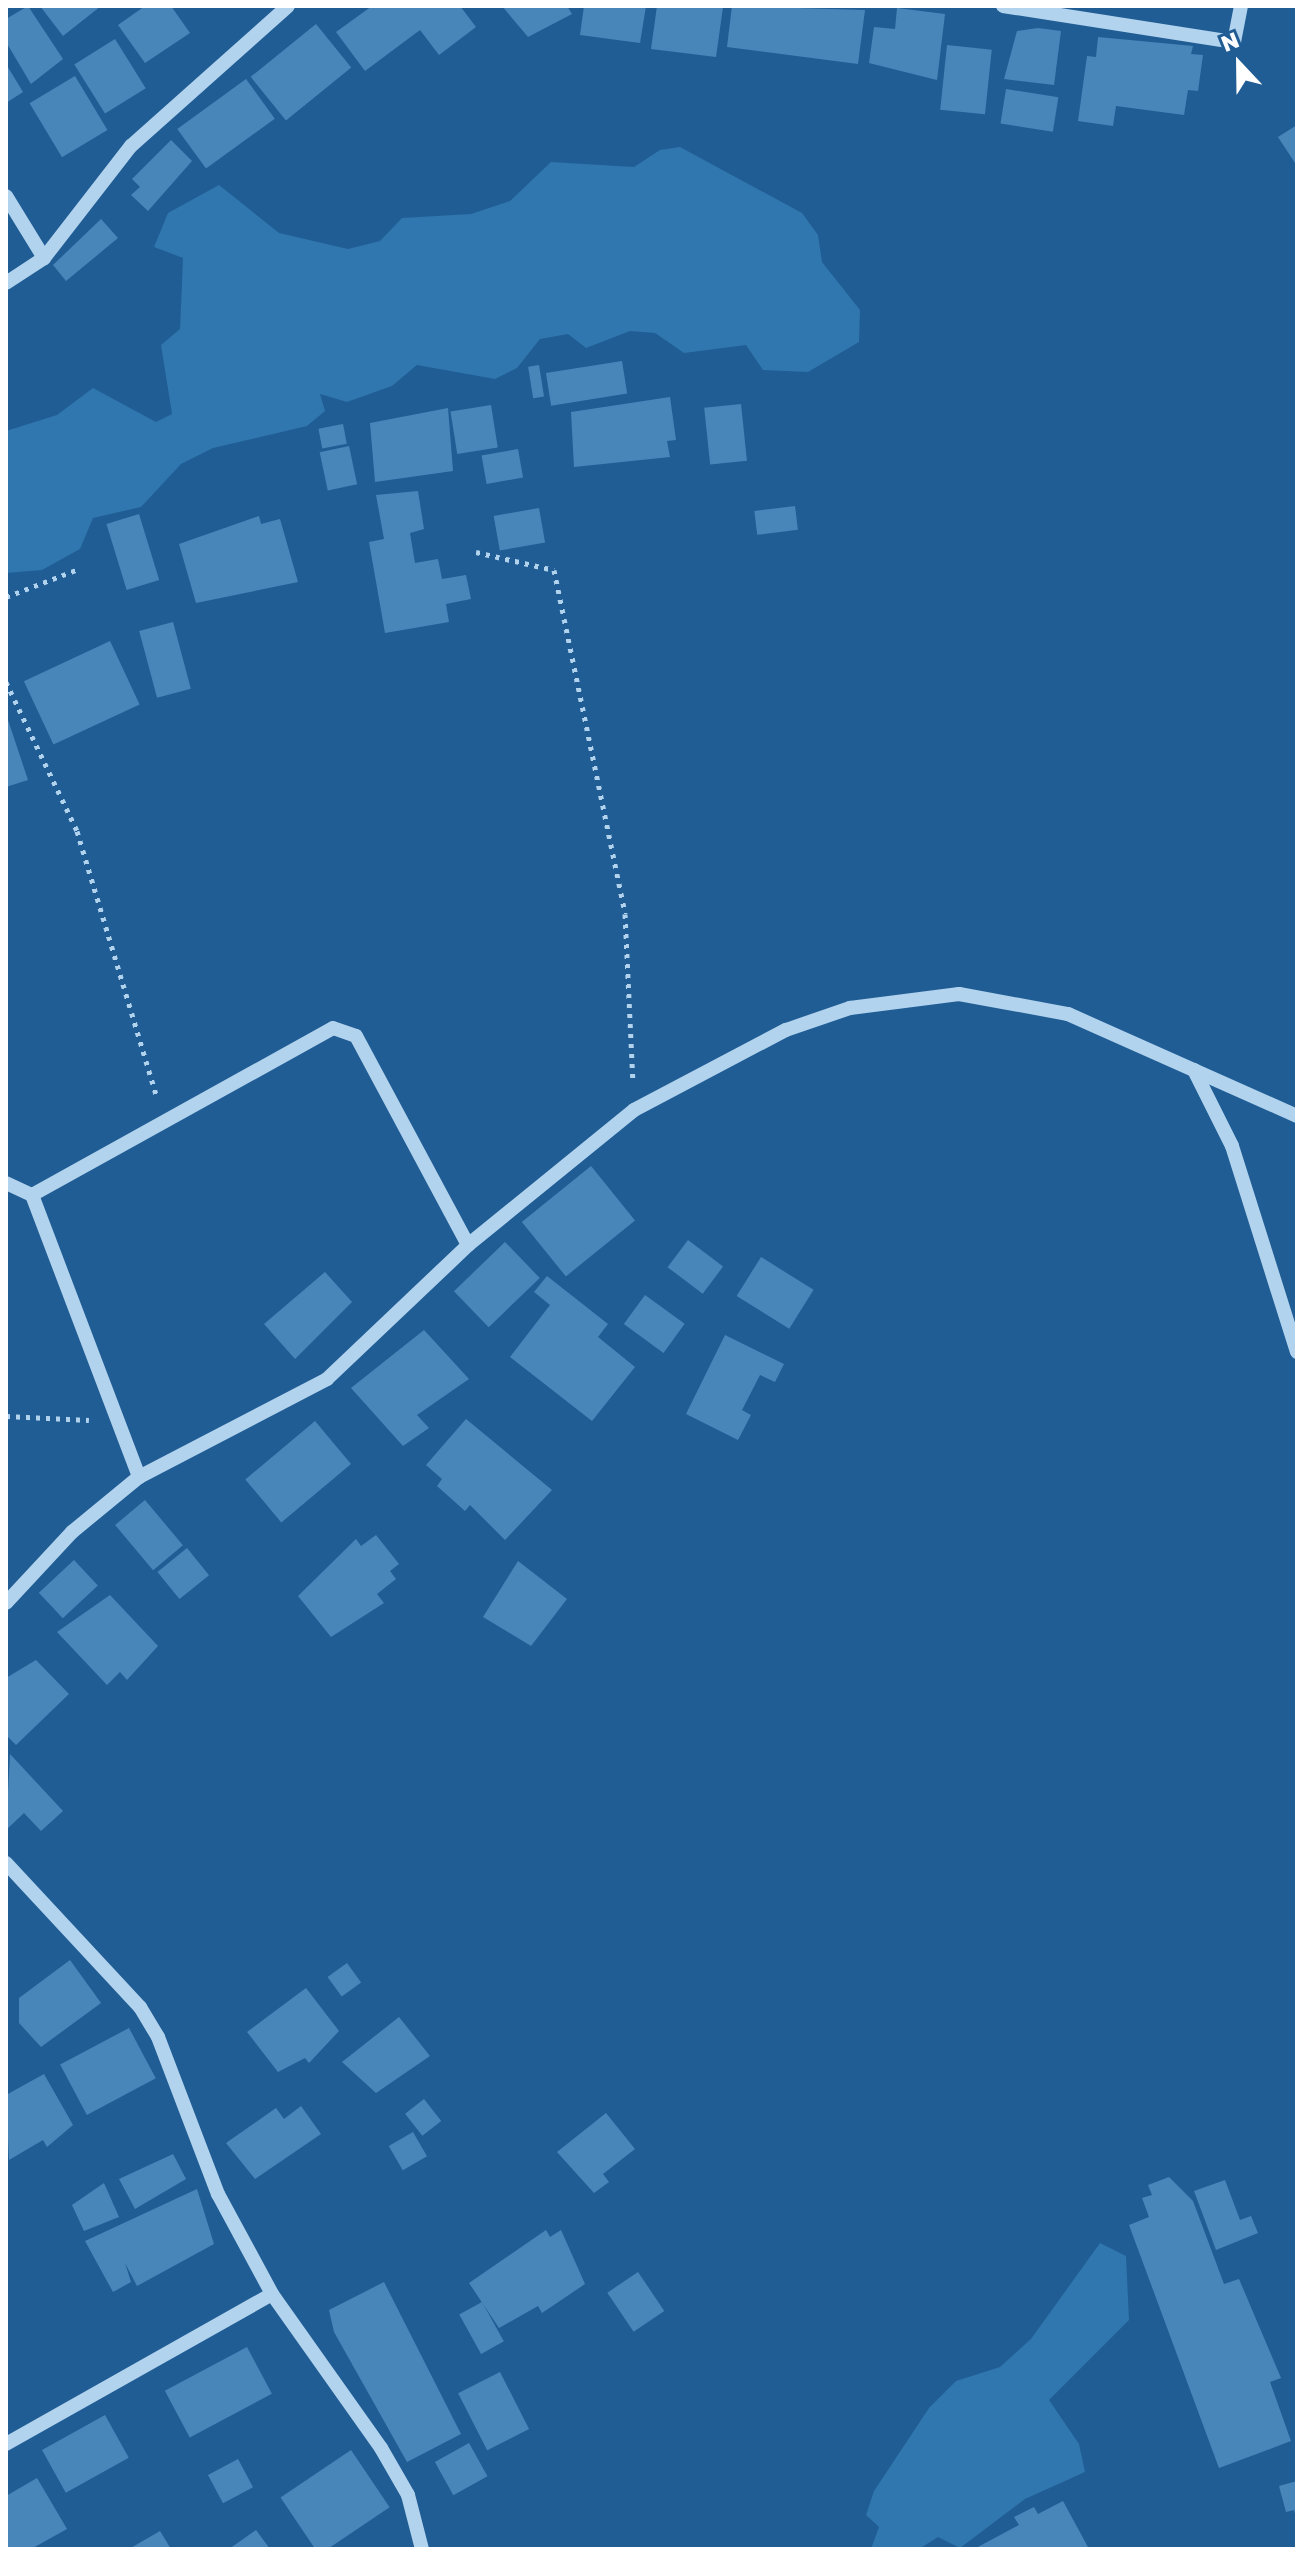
<!DOCTYPE html>
<style>
body{margin:0}
#map{position:relative;width:1303px;height:2555px;overflow:hidden;background:#205d94;font-family:"Golos Text",sans-serif}
div>[style]{position:absolute}
[style*='--x']{left:calc(var(--x)*1px);top:calc(var(--y)*1px);width:calc(var(--w)*1px);rotate:calc(var(--a)*1deg)}
.green>*{inset:0;background:#3076af}
.building>*{inset:0;background:#4886ba;transform-origin:0 0}
.path>*{height:5px;margin-top:-2.5px;transform-origin:0;background:repeating-linear-gradient(90deg,#b2d3ee 0 4px,transparent 0 10px)}
.minor>*{height:14px;margin:-7px;padding:0 7px;transform-origin:7px;border-radius:7px;background:#b2d3ee}
span{translate:-50% -50%;white-space:nowrap;text-align:center;line-height:1.15;-webkit-text-stroke:7px #205d94;paint-order:stroke}
.frame{position:absolute;inset:0;border:8px solid #fff;pointer-events:none}
.north{position:absolute;left:1199px;top:24px;width:80px;height:80px;-webkit-text-stroke:6px #205d94;paint-order:stroke;rotate:338deg;font-size:22px;font-weight:700;line-height:32px;text-align:center;color:#fff}
.north::after{content:'';display:block;margin:auto;width:28px;height:36px;background:#fff;clip-path:polygon(50% 0,100% 100%,50% 72%,0 100%)}
</style>
<div id="map">
<div class="green">
<i style="clip-path:polygon(680px 147px,802px 213px,818px 235px,822px 262px,860px 310px,859px 342px,808px 372px,763px 370px,746px 345px,684px 353px,655px 333px,630px 331px,586px 348px,568px 334px,540px 339px,517px 368px,495px 379px,417px 365px,392px 386px,347px 402px,320px 394px,325px 411px,307px 426px,213px 448px,181px 464px,141px 507px,93px 518px,80px 549px,42px 570px,6px 573px,6px 431px,57px 415px,93px 388px,156px 422px,172px 414px,161px 345px,180px 329px,183px 258px,154px 247px,168px 213px,219px 185px,279px 233px,348px 249px,380px 241px,402px 218px,471px 214px,510px 201px,551px 162px,634px 167px,660px 150px)"></i>
<i style="clip-path:polygon(1100px 2243px,1126px 2256px,1129px 2320px,1049px 2400px,1079px 2444px,1085px 2472px,1025px 2499px,960px 2548px,938px 2537px,919px 2549px,871px 2549px,879px 2527px,866px 2515px,874px 2491px,929px 2408px,956px 2381px,1000px 2367px,1031px 2339px)"></i>
</div>
<div class="building">
<i style="clip-path:polygon(28px 6px,63px 59px,31px 84px,6px 42px,6px 19px)"></i>
<i style="clip-path:polygon(40px 6px,101px 6px,63px 36px)"></i>
<i style="clip-path:polygon(145px 6px,171px 6px,190px 33px,145px 63px,118px 25px)"></i>
<i style="clip-path:polygon(372px 6px,460px 6px,476px 27px,439px 55px,420px 30px,365px 71px,336px 32px)"></i>
<i style="clip-path:polygon(502px 6px,567px 6px,572px 14px,528px 37px)"></i>
<i style="clip-path:polygon(584px 6px,646px 6px,640px 43px,580px 35px)"></i>
<i style="clip-path:polygon(657px 6px,723px 7px,716px 57px,651px 49px)"></i>
<i style="clip-path:polygon(732px 6px,865px 10px,858px 64px,727px 47px)"></i>
<i style="clip-path:polygon(897px 8px,945px 14px,937px 80px,869px 63px,874px 27px,895px 29px)"></i>
<i style="left:316px;top:24px;width:56px;height:84px;rotate:51deg"></i>
<i style="clip-path:polygon(1038px 28px,1061px 31px,1054px 85px,1004px 79px,1017px 31px)"></i>
<i style="clip-path:polygon(1098px 37px,1193px 46px,1191px 54px,1203px 55px,1198px 91px,1188px 90px,1184px 115px,1116px 106px,1113px 126px,1078px 121px,1087px 56px,1096px 57px)"></i>
<i style="left:115px;top:39px;width:58px;height:48px;rotate:58deg"></i>
<i style="left:947px;top:45px;width:45px;height:65px;rotate:6deg"></i>
<i style="clip-path:polygon(6px 64px,23px 92px,6px 103px)"></i>
<i style="left:75px;top:76px;width:63px;height:53px;rotate:59deg"></i>
<i style="left:246px;top:79px;width:49px;height:85px;rotate:54deg"></i>
<i style="left:1006px;top:89px;width:53px;height:35px;rotate:9deg"></i>
<i style="clip-path:polygon(1297px 125px,1297px 166px,1278px 137px)"></i>
<i style="clip-path:polygon(171px 140px,192px 161px,148px 211px,131px 195px,140px 187px,132px 179px)"></i>
<i style="clip-path:polygon(101px 219px,118px 238px,66px 281px,53px 265px)"></i>
<i style="left:622px;top:361px;width:33px;height:77px;rotate:81deg"></i>
<i style="left:539px;top:365px;width:32px;height:11px;rotate:81deg"></i>
<i style="clip-path:polygon(670px 397px,676px 440px,667px 441px,670px 457px,574px 467px,571px 412px)"></i>
<i style="left:741px;top:404px;width:57px;height:37px;rotate:84deg"></i>
<i style="left:491px;top:405px;width:43px;height:41px;rotate:81deg"></i>
<i style="clip-path:polygon(448px 408px,453px 471px,375px 482px,370px 423px)"></i>
<i style="left:343px;top:424px;width:20px;height:25px;rotate:79deg"></i>
<i style="left:349px;top:446px;width:39px;height:30px;rotate:78deg"></i>
<i style="left:518px;top:449px;width:29px;height:37px;rotate:80deg"></i>
<i style="clip-path:polygon(418px 491px,424px 529px,410px 533px,415px 563px,438px 559px,442px 579px,466px 575px,471px 599px,446px 604px,449px 622px,385px 633px,369px 542px,384px 539px,376px 495px)"></i>
<i style="left:795px;top:506px;width:24px;height:41px;rotate:83deg"></i>
<i style="left:539px;top:508px;width:35px;height:46px;rotate:80deg"></i>
<i style="left:139px;top:514px;width:69px;height:34px;rotate:73deg"></i>
<i style="clip-path:polygon(259px 516px,261px 524px,280px 519px,298px 582px,196px 603px,179px 544px)"></i>
<i style="left:173px;top:622px;width:69px;height:35px;rotate:75deg"></i>
<i style="left:110px;top:641px;width:70px;height:95px;rotate:65deg"></i>
<i style="clip-path:polygon(6px 714px,28px 780px,6px 787px)"></i>
<i style="left:591px;top:1166px;width:70px;height:89px;rotate:51deg"></i>
<i style="left:688px;top:1240px;width:44px;height:34px;rotate:37deg"></i>
<i style="left:505px;top:1242px;width:50px;height:71px;rotate:46deg"></i>
<i style="left:761px;top:1257px;width:62px;height:46px;rotate:32deg"></i>
<i style="clip-path:polygon(325px 1272px,352px 1302px,295px 1359px,264px 1324px)"></i>
<i style="clip-path:polygon(547px 1276px,608px 1324px,598px 1337px,635px 1367px,592px 1421px,510px 1357px,550px 1305px,534px 1292px)"></i>
<i style="left:645px;top:1295px;width:49px;height:36px;rotate:36deg"></i>
<i style="clip-path:polygon(424px 1330px,469px 1379px,417px 1415px,429px 1428px,403px 1446px,351px 1388px)"></i>
<i style="clip-path:polygon(725px 1335px,784px 1364px,775px 1382px,760px 1375px,742px 1410px,751px 1415px,738px 1440px,686px 1414px)"></i>
<i style="clip-path:polygon(466px 1419px,552px 1490px,505px 1540px,470px 1505px,465px 1511px,437px 1486px,442px 1479px,426px 1465px)"></i>
<i style="left:315px;top:1421px;width:56px;height:91px;rotate:50deg"></i>
<i style="left:145px;top:1500px;width:59px;height:39px;rotate:50deg"></i>
<i style="clip-path:polygon(376px 1535px,399px 1564px,390px 1571px,396px 1579px,377px 1594px,384px 1603px,331px 1637px,298px 1596px,356px 1539px,361px 1546px)"></i>
<i style="left:187px;top:1548px;width:35px;height:38px;rotate:51deg"></i>
<i style="left:74px;top:1560px;width:35px;height:48px;rotate:47deg"></i>
<i style="clip-path:polygon(518px 1561px,567px 1599px,531px 1646px,483px 1617px)"></i>
<i style="clip-path:polygon(110px 1595px,158px 1646px,127px 1680px,120px 1672px,107px 1685px,57px 1632px)"></i>
<i style="clip-path:polygon(36px 1660px,69px 1694px,16px 1745px,6px 1735px,6px 1678px)"></i>
<i style="clip-path:polygon(10px 1754px,63px 1811px,41px 1831px,24px 1813px,6px 1830px)"></i>
<i style="clip-path:polygon(70px 1960px,101px 2003px,41px 2047px,19px 2023px,19px 1998px)"></i>
<i style="left:347px;top:1963px;width:24px;height:24px;rotate:54deg"></i>
<i style="clip-path:polygon(306px 1988px,339px 2031px,309px 2063px,305px 2058px,278px 2072px,247px 2032px)"></i>
<i style="clip-path:polygon(399px 2017px,430px 2056px,376px 2093px,342px 2062px)"></i>
<i style="left:129px;top:2028px;width:57px;height:78px;rotate:62deg"></i>
<i style="clip-path:polygon(44px 2074px,73px 2125px,47px 2147px,43px 2140px,9px 2160px,6px 2095px)"></i>
<i style="left:424px;top:2099px;width:28px;height:24px;rotate:52deg"></i>
<i style="clip-path:polygon(301px 2106px,321px 2134px,255px 2179px,226px 2143px,276px 2108px,284px 2119px)"></i>
<i style="clip-path:polygon(606px 2113px,635px 2149px,603px 2174px,609px 2182px,594px 2193px,557px 2152px)"></i>
<i style="left:413px;top:2132px;width:28px;height:28px;rotate:60deg"></i>
<i style="clip-path:polygon(173px 2154px,186px 2179px,135px 2209px,119px 2179px)"></i>
<i style="clip-path:polygon(1169px 2177px,1193px 2201px,1224px 2284px,1239px 2279px,1281px 2378px,1270px 2382px,1291px 2441px,1219px 2468px,1129px 2225px,1149px 2217px,1142px 2198px,1152px 2195px,1148px 2185px)"></i>
<i style="clip-path:polygon(1225px 2180px,1240px 2220px,1251px 2216px,1258px 2233px,1216px 2250px,1194px 2191px)"></i>
<i style="clip-path:polygon(104px 2183px,119px 2217px,84px 2231px,72px 2205px)"></i>
<i style="clip-path:polygon(197px 2189px,214px 2244px,137px 2286px,125px 2263px,131px 2282px,113px 2292px,85px 2241px)"></i>
<i style="clip-path:polygon(546px 2230px,550px 2237px,561px 2230px,585px 2284px,542px 2313px,538px 2306px,499px 2328px,469px 2283px)"></i>
<i style="left:638px;top:2272px;width:47px;height:37px;rotate:56deg"></i>
<i style="clip-path:polygon(384px 2282px,461px 2434px,407px 2462px,334px 2332px,329px 2310px)"></i>
<i style="left:482px;top:2302px;width:45px;height:26px;rotate:61deg"></i>
<i style="left:247px;top:2347px;width:53px;height:93px;rotate:62deg"></i>
<i style="left:500px;top:2372px;width:64px;height:47px;rotate:63deg"></i>
<i style="left:105px;top:2415px;width:49px;height:72px;rotate:61deg"></i>
<i style="left:469px;top:2443px;width:38px;height:39px;rotate:61deg"></i>
<i style="left:351px;top:2450px;width:69px;height:85px;rotate:56deg"></i>
<i style="left:238px;top:2459px;width:32px;height:34px;rotate:62deg"></i>
<i style="clip-path:polygon(37px 2478px,67px 2529px,31px 2549px,6px 2549px,6px 2496px)"></i>
<i style="clip-path:polygon(1297px 2481px,1297px 2518px,1296px 2518px,1294px 2510px,1286px 2512px,1279px 2486px)"></i>
<i style="clip-path:polygon(1063px 2501px,1089px 2549px,974px 2549px,1019px 2525px,1014px 2517px,1034px 2507px,1038px 2514px)"></i>
<i style="clip-path:polygon(256px 2530px,270px 2549px,229px 2549px)"></i>
<i style="clip-path:polygon(160px 2531px,171px 2549px,129px 2549px)"></i>
</div>
<div class="path">
<i style="--x:476;--y:552;--w:80;--a:13"></i>
<i style="--x:554;--y:570;--w:351;--a:78.3"></i>
<i style="--x:625;--y:914;--w:167;--a:87.3"></i>
<i style="--x:6;--y:597;--w:75;--a:-21.1"></i>
<i style="--x:6;--y:682;--w:165;--a:64.5"></i>
<i style="--x:77;--y:831;--w:279;--a:73.3"></i>
<i style="--x:6;--y:1416;--w:83;--a:2.8"></i>
</div>
<div class="minor">
<i style="--x:1003;--y:6;--w:234;--a:8.9"></i>
<i style="--x:1234;--y:42;--w:37;--a:-79"></i>
<i style="--x:6;--y:196;--w:73;--a:58.5"></i>
<i style="--x:6;--y:283;--w:45;--a:-33.3"></i>
<i style="--x:44;--y:258;--w:142;--a:-52.2"></i>
<i style="--x:131;--y:146;--w:210;--a:-41.7"></i>
<i style="--x:1194;--y:1070;--w:85;--a:63.4"></i>
<i style="--x:1232;--y:1146;--w:216;--a:72.5"></i>
<i style="--x:6;--y:1183;--w:29;--a:25"></i>
<i style="--x:32;--y:1195;--w:302;--a:69.2"></i>
<i style="--x:32;--y:1195;--w:344;--a:-29"></i>
<i style="--x:333;--y:1028;--w:24;--a:19"></i>
<i style="--x:356;--y:1036;--w:237;--a:61.8"></i>
<i style="--x:6;--y:1603;--w:97;--a:-47.1"></i>
<i style="--x:72;--y:1532;--w:87;--a:-39.4"></i>
<i style="--x:139;--y:1477;--w:212;--a:-27.5"></i>
<i style="--x:327;--y:1379;--w:195;--a:-43.5"></i>
<i style="--x:468;--y:1245;--w:214;--a:-39.1"></i>
<i style="--x:634;--y:1110;--w:172;--a:-27.8"></i>
<i style="--x:786;--y:1030;--w:68;--a:-19"></i>
<i style="--x:850;--y:1008;--w:110;--a:-7.3"></i>
<i style="--x:959;--y:994;--w:111;--a:10.4"></i>
<i style="--x:1068;--y:1014;--w:251;--a:24"></i>
<i style="--x:6;--y:1863;--w:197;--a:47.1"></i>
<i style="--x:140;--y:2007;--w:35;--a:59"></i>
<i style="--x:158;--y:2037;--w:168;--a:69.1"></i>
<i style="--x:218;--y:2194;--w:114;--a:61.6"></i>
<i style="--x:272;--y:2294;--w:189;--a:54.7"></i>
<i style="--x:381;--y:2448;--w:54;--a:60.1"></i>
<i style="--x:408;--y:2495;--w:56;--a:75.5"></i>
<i style="--x:6;--y:2444;--w:305;--a:-29.4"></i>
</div>
<div class="frame"></div>
<div class="north">N</div>
</div>
